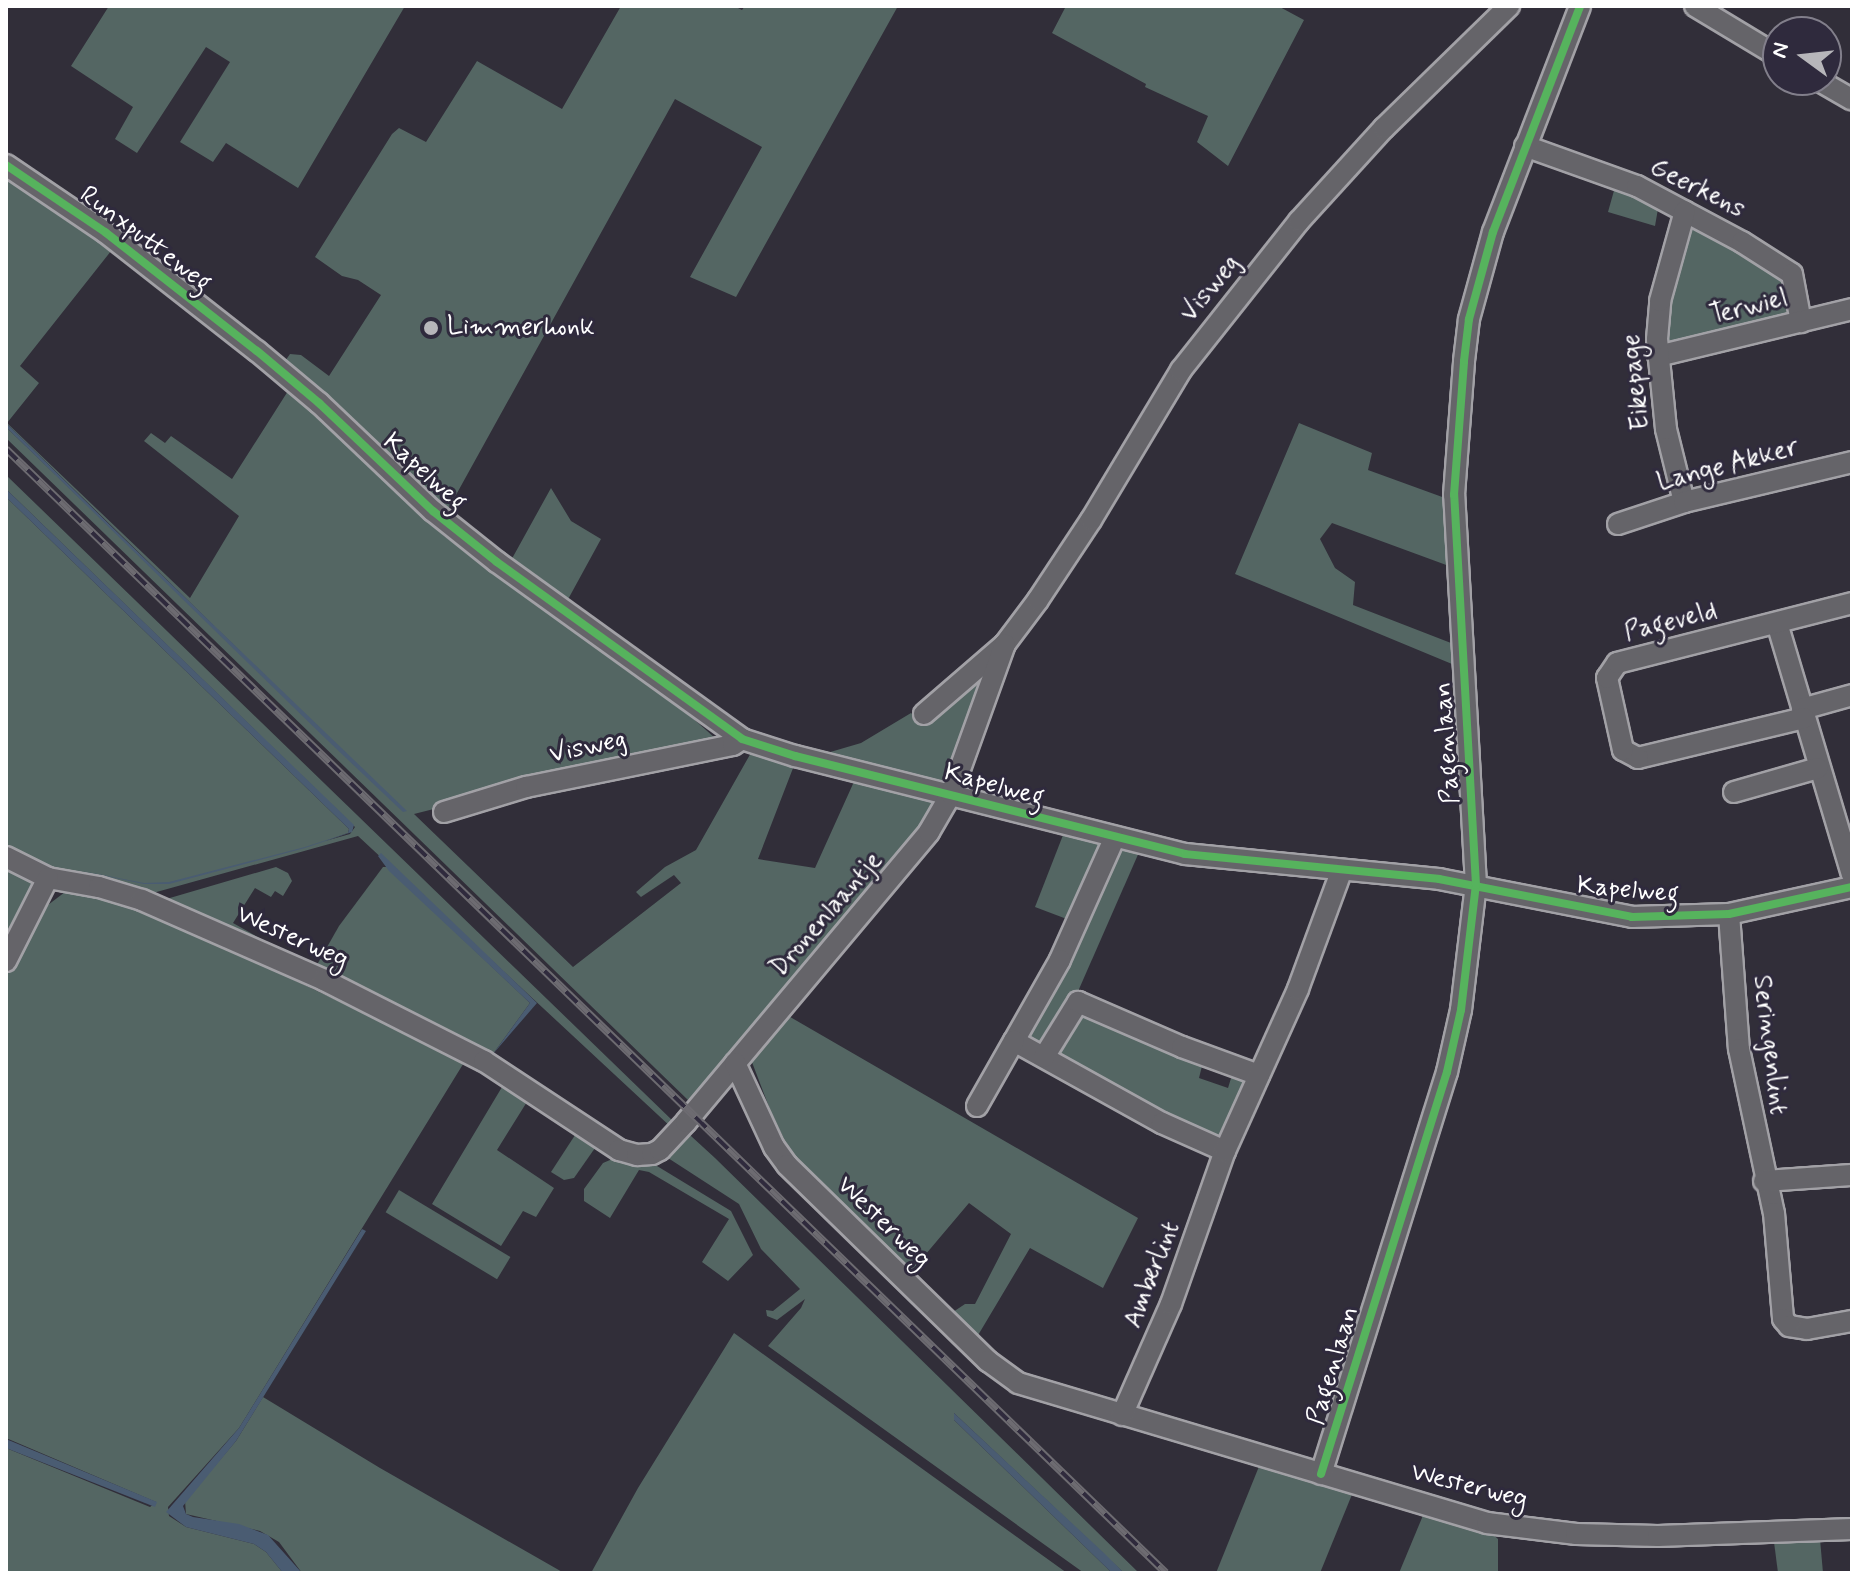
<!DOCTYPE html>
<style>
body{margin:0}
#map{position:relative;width:1858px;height:1579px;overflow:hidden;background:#312e39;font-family:Mynerve,sans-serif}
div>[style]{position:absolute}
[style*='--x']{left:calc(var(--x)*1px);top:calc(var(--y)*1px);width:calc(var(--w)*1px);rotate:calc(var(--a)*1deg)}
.green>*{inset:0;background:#546663;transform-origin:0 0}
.water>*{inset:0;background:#4a5c72}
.roads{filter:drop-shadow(2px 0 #a2a1a6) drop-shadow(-2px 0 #a2a1a6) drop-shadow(0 2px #a2a1a6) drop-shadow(0 -2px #a2a1a6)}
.minor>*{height:20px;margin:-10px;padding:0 10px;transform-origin:10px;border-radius:10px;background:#656469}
.rail>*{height:8px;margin-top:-4px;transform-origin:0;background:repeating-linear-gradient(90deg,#2f2a3d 0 15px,#6d6b71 0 30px);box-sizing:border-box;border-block:2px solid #6d6b71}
.cycleway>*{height:8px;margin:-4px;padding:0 4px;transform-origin:4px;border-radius:4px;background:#56b35d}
.dots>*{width:22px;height:22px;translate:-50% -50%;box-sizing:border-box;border:4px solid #2f2a3d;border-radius:50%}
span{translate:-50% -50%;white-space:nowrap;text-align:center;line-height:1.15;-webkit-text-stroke:6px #2f2a3d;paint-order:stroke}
.street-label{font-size:26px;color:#fff}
.poi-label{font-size:26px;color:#fff}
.left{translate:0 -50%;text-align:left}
.frame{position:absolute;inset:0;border:8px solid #fff;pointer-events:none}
.north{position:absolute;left:1762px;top:16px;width:80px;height:80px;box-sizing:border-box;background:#2f2a3d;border:2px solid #827f8b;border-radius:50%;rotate:285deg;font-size:22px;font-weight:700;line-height:32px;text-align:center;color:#fff}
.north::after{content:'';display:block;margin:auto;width:28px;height:36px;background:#b7b6ba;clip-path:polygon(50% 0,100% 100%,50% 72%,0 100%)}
</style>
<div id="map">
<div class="green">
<i style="clip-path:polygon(109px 6px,405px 6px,298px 188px,226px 143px,213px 162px,180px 142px,230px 62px,206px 47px,137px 153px,115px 139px,133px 107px,71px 66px)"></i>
<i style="clip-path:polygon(621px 6px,734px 6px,742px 10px,745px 6px,898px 6px,736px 297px,690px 277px,762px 147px,675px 99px,446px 513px,283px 364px,290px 354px,301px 355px,329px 376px,381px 295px,358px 280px,342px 276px,315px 257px,392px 134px,399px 128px,426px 142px,477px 61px,562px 109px)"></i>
<i style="clip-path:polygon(1066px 6px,1278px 6px,1304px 20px,1228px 166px,1197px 142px,1208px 116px,1145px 87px,1146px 84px,1052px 33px)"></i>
<i style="clip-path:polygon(6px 172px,115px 246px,20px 366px,39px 383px,7px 423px,190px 598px,239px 516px,144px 441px,151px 433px,165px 443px,171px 436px,232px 479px,288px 391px,444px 536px,679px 706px,715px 738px,414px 814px,573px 967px,681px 883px,674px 875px,641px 897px,636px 892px,665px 867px,696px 850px,752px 751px,795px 763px,758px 859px,815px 868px,857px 775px,928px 794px,933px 802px,931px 814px,690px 1102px,6px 438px,6px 427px,405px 812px,6px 423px)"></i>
<i style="clip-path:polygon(1615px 187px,1659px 203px,1655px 226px,1608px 212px)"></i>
<i style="clip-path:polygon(1696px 228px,1784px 277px,1790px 300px,1789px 314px,1670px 345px,1661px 337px,1685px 233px)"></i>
<i style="clip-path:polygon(1299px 423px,1372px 453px,1368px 470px,1445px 498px,1449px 566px,1332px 523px,1320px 539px,1335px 568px,1355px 582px,1353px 605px,1451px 643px,1452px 664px,1235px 574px)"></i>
<i style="clip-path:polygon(6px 475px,674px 1122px,672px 1128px,358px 836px,153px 893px,62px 875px,6px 851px,6px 497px,349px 829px,348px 833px,325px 841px,350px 834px,355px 827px,6px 489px)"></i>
<i style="clip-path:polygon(551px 488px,571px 521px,601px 539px,566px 603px,509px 564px)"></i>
<i style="clip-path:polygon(992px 660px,947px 784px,820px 755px,861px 743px,911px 713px,924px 724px)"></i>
<i style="clip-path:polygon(1065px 830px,1098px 841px,1101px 847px,1072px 921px,1035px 907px)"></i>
<i style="clip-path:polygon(1125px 847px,1140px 850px,1076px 996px,1042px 1046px,1026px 1038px,1118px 849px)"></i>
<i style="clip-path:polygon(6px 863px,30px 879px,34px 890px,6px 948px)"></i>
<i style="clip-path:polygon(276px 867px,288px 873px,292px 881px,283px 896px,275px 891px,271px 897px,255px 888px,233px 923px,291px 956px,163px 900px)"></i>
<i style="clip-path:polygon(383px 867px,387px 867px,530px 1003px,490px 1058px,314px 970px,339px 926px)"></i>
<i style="clip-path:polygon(65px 892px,97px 894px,159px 916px,465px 1061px,239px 1428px,168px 1507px,169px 1516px,186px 1527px,254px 1544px,266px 1552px,283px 1573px,6px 1573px,6px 1448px,150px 1507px,156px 1502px,6px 1438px,6px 971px,44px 908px)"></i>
<i style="clip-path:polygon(1082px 1012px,1203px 1062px,1199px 1078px,1228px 1088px,1232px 1075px,1249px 1081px,1223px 1140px,1211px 1140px,1060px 1056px,1058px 1052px)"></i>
<i style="clip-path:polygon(785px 1014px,1138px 1218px,1103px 1288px,1030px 1248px,974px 1342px,947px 1316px,965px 1304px,975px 1304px,1011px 1234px,969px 1203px,909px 1274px,797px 1166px,771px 1112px,750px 1057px)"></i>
<i style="clip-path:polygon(505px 1082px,530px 1097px,497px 1150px,554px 1188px,536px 1217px,523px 1211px,501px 1246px,432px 1204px)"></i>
<i style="clip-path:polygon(579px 1129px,595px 1144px,595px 1148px,574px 1178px,564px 1180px,551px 1172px)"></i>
<i style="clip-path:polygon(685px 1135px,691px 1136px,715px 1158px,1139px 1573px,1124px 1573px,954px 1413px,954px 1420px,1112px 1573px,1084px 1573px,768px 1346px,801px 1308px,805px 1299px,777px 1320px,767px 1316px,766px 1310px,773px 1311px,800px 1289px,761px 1249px,739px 1204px,668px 1158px)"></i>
<i style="clip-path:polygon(617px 1157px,657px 1166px,731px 1211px,753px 1255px,728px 1281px,702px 1262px,729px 1219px,649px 1172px,639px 1170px,610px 1218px,584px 1201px,584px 1189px,603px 1163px)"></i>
<i style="left:399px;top:1190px;width:130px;height:26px;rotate:31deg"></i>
<i style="clip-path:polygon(734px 1333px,1028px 1545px,1067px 1573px,591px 1573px,638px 1488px)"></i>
<i style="clip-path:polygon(263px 1397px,380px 1468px,564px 1573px,302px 1573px,279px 1542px,260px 1531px,186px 1514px,185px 1501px,236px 1441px)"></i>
<i style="clip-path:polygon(1260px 1464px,1353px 1492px,1320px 1573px,1216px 1573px)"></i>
<i style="clip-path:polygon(1424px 1513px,1488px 1530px,1498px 1539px,1498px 1573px,1399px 1573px)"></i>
<i style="clip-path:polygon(1820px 1539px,1823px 1573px,1778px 1573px,1774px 1542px)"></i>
</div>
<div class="water">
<i style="clip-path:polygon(6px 423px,114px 529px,407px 811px,403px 812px,326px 739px,6px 427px)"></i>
<i style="clip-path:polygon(6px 489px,354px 825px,352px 832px,305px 848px,169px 884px,144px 884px,77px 870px,144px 883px,169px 882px,305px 847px,348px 833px,349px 829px,6px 497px)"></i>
<i style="clip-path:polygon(381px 853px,537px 1003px,493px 1054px,530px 1003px,389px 871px,378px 856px)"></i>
<i style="clip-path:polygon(362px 1229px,366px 1231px,236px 1441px,183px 1506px,186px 1514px,193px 1517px,239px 1524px,268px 1535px,302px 1573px,283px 1573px,266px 1552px,254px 1544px,186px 1527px,166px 1512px,239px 1428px)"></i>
<i style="clip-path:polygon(954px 1413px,1105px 1554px,1124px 1573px,1112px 1573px,954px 1420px)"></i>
<i style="clip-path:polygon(6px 1439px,157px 1502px,155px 1507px,6px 1448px)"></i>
</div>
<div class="roads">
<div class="minor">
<i style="--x:1695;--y:6;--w:97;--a:31.1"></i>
<i style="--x:1818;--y:80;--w:39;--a:30"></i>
<i style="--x:1525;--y:146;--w:119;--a:19.7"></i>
<i style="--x:1637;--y:186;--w:119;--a:28.1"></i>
<i style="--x:1742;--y:242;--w:59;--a:32.6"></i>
<i style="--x:1792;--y:274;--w:49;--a:79.4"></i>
<i style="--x:6;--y:165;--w:120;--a:34.1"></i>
<i style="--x:105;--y:232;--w:193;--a:38.1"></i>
<i style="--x:257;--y:351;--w:81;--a:40"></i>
<i style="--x:319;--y:403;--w:157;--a:43.5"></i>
<i style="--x:433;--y:511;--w:82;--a:38.6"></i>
<i style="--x:497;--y:562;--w:302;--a:35.8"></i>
<i style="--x:742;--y:739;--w:56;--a:17.8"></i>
<i style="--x:795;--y:756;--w:402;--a:14.1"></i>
<i style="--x:1185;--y:854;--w:255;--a:5.6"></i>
<i style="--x:1439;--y:879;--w:197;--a:11.1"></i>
<i style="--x:1632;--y:917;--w:97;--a:-1.8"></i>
<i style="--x:1729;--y:914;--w:126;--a:-12.4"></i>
<i style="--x:1658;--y:356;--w:200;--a:-13.6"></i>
<i style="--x:1684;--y:502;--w:75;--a:-103.9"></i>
<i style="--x:1666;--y:429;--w:90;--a:-95.7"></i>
<i style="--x:1657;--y:339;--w:38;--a:-85"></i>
<i style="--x:1660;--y:301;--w:93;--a:-74.5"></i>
<i style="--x:1618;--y:524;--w:70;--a:-18.4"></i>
<i style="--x:1684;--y:502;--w:173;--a:-13.4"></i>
<i style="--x:1777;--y:623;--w:262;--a:73.4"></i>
<i style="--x:1802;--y:709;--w:52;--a:-15.6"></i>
<i style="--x:924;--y:714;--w:107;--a:-40.8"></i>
<i style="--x:1005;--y:644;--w:55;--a:-53.1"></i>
<i style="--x:1038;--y:600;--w:96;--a:-56.5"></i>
<i style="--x:1091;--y:520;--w:175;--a:-59"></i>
<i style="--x:1181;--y:370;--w:190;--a:-51.6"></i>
<i style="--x:1299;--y:221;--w:126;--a:-47.6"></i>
<i style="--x:1384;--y:128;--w:175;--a:-44.3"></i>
<i style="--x:1804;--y:718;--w:171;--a:166.5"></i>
<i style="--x:1638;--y:758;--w:17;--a:-152"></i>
<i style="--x:1623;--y:750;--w:74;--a:-102.5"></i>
<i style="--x:1607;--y:678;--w:18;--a:-56"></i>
<i style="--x:1617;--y:663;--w:243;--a:-14.3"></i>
<i style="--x:1734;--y:792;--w:87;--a:-15.9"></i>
<i style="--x:444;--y:812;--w:86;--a:-17"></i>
<i style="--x:526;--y:787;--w:211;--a:-11.5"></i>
<i style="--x:733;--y:745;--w:11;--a:-34"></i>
<i style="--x:1114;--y:839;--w:133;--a:114.1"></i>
<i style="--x:1060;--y:960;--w:93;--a:119.6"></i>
<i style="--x:1014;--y:1041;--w:169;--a:29"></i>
<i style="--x:1162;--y:1123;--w:69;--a:24"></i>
<i style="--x:6;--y:857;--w:47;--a:26.6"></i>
<i style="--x:48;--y:878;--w:52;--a:10"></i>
<i style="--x:99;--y:887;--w:45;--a:16.8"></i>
<i style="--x:142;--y:900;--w:199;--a:23.7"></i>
<i style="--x:324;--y:980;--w:179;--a:26.9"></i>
<i style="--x:484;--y:1061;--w:162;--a:33.4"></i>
<i style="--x:619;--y:1150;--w:19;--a:16"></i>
<i style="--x:637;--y:1155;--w:15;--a:-4"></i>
<i style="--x:652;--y:1154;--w:9;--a:-27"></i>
<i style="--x:660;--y:1150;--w:38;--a:-47"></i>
<i style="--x:686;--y:1122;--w:378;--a:-50"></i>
<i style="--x:929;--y:832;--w:44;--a:-59.9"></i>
<i style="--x:951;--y:794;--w:159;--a:-70.2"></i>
<i style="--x:1729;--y:914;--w:135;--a:85.8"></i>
<i style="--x:1739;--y:1049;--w:168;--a:78"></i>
<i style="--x:1774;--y:1213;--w:106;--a:85.1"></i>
<i style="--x:1783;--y:1319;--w:9;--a:49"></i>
<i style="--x:1789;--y:1326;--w:18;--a:9"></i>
<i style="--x:1807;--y:1329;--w:46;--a:-10.1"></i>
<i style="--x:6;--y:961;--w:93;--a:-63.2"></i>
<i style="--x:1044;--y:1057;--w:65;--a:-58.3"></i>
<i style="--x:1078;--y:1002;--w:113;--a:23.4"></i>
<i style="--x:1182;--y:1047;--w:82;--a:20"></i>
<i style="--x:735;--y:1063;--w:93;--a:65.1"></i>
<i style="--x:774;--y:1147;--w:22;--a:54"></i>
<i style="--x:787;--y:1165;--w:281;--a:44.3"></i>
<i style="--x:988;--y:1361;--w:37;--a:36"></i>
<i style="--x:1018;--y:1383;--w:489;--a:16.6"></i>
<i style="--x:1487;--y:1523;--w:90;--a:7"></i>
<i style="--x:1576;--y:1534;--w:82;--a:1.4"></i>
<i style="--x:1658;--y:1536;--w:194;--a:-2.1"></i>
<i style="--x:977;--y:1106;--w:75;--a:-60.4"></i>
<i style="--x:1764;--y:1181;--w:88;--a:-3.9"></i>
<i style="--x:1122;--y:1415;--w:121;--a:-66.2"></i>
<i style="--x:1171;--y:1304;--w:162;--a:-70.6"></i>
<i style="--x:1225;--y:1151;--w:178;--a:-65.7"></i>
<i style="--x:1298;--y:989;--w:125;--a:-69.8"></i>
<i style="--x:1321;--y:1474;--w:421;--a:-72.6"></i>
<i style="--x:1447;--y:1072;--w:64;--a:-77.3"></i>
<i style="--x:1461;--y:1010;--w:126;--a:-83.2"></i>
<i style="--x:1476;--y:885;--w:391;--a:-93.2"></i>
<i style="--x:1454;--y:495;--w:134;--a:-85.7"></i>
<i style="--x:1464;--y:361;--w:42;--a:-83.2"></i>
<i style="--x:1469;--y:319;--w:90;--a:-74.6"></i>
<i style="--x:1493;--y:232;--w:242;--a:-68.9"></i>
</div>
</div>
<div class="rail">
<i style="--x:6;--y:449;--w:1615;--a:44.1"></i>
</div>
<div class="cycleway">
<i style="--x:6;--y:165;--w:120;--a:34.1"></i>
<i style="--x:105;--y:232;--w:193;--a:38.1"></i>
<i style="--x:257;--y:351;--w:81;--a:40"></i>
<i style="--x:319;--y:403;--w:157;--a:43.5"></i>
<i style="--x:433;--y:511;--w:82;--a:38.6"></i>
<i style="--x:497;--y:562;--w:302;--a:35.8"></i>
<i style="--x:742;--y:739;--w:56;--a:17.8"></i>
<i style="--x:795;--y:756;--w:402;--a:14.1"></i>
<i style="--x:1185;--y:854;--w:255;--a:5.6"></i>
<i style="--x:1439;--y:879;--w:197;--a:11.1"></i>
<i style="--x:1632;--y:917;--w:97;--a:-1.8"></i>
<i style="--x:1729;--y:914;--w:126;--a:-12.4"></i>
<i style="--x:1321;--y:1474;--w:421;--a:-72.6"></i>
<i style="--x:1447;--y:1072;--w:64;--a:-77.3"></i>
<i style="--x:1461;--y:1010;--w:126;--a:-83.2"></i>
<i style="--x:1476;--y:885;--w:391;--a:-93.2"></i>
<i style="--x:1454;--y:495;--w:134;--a:-85.7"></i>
<i style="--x:1464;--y:361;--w:42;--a:-83.2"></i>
<i style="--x:1469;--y:319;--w:90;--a:-74.6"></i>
<i style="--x:1493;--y:232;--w:242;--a:-68.9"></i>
</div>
<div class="dots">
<i style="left:431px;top:328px;background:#b7b6ba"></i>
</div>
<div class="street-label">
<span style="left:1697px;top:189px;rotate:27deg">Geerkens</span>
<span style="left:145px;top:240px;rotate:37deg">Runxputteweg</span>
<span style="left:1211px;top:289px;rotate:-51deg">Visweg</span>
<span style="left:1749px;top:308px;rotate:-13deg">Terwiel</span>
<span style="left:1637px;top:382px;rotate:-96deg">Eikepage</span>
<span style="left:1728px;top:466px;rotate:-15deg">Lange Akker</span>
<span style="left:424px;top:473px;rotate:42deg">Kapelweg</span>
<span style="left:1671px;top:623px;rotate:-14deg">Pageveld</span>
<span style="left:1448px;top:743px;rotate:-94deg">Pagenlaan</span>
<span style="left:588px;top:748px;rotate:-12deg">Visweg</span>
<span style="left:994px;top:786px;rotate:15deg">Kapelweg</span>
<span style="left:1628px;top:891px;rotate:5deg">Kapelweg</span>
<span style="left:827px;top:915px;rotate:-49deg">Dronenlaantje</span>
<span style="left:292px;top:938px;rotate:24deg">Westerweg</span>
<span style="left:1769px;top:1045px;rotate:83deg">Seringenlint</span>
<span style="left:883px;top:1223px;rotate:44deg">Westerweg</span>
<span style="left:1153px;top:1275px;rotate:-69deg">Amberlint</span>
<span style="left:1334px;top:1366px;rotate:-73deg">Pagenlaan</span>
<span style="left:1469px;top:1487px;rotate:14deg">Westerweg</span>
</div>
<div class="poi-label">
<span class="left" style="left:447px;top:328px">Limmerhonk</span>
</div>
<div class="frame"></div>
<div class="north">N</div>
</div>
